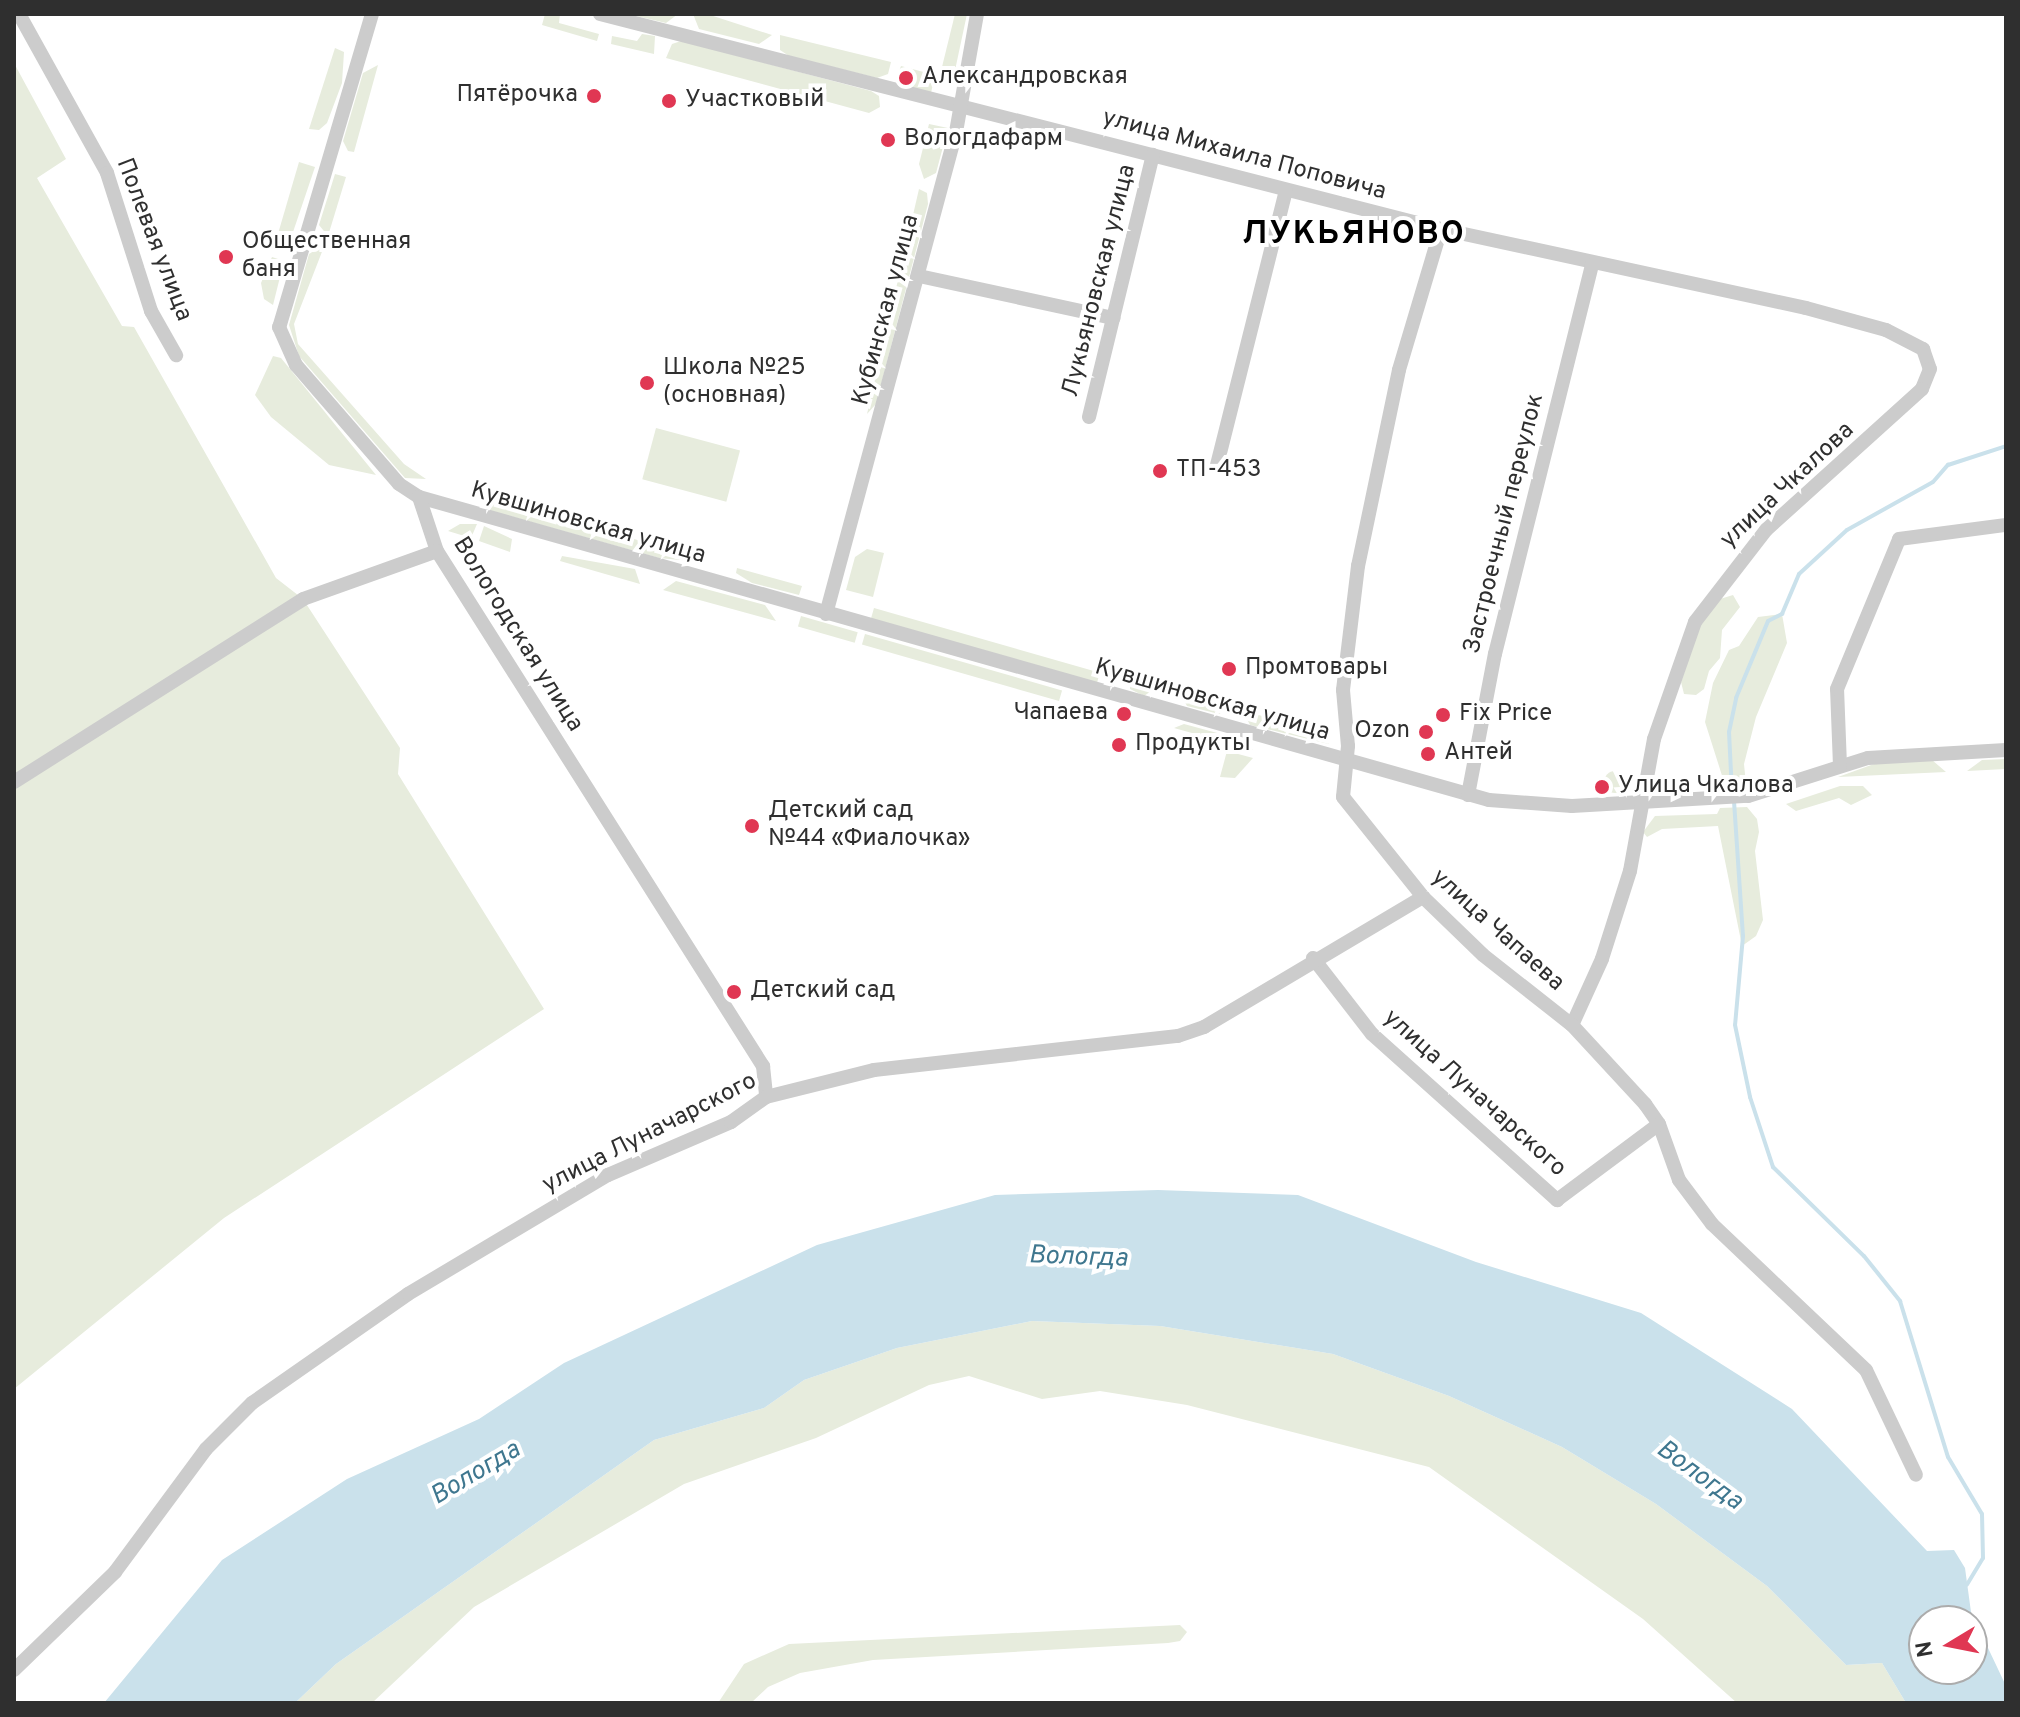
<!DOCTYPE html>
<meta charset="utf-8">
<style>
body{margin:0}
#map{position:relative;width:2020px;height:1717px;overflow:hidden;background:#fff;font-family:Overpass,sans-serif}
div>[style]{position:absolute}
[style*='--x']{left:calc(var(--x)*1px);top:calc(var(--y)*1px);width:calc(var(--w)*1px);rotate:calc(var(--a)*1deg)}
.green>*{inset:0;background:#e7ecdd;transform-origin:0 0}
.round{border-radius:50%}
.water>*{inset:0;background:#cae1eb}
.stream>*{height:4px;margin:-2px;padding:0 2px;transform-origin:2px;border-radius:2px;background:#cae1eb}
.minor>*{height:14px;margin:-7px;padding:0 7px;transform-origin:7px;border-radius:7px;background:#ccc}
.dots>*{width:22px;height:22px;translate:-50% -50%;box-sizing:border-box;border:4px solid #fff;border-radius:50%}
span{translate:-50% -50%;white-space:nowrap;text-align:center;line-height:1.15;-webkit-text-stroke:8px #fff;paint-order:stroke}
.poi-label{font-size:24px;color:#2f2f2f}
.left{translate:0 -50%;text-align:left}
.right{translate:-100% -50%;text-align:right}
.street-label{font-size:24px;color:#2f2f2f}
.water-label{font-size:26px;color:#3f778f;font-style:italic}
.district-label{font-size:32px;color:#000;font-weight:700;letter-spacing:2px}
.frame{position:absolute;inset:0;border:16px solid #2f2f2f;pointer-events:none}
.north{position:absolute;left:1908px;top:1605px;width:80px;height:80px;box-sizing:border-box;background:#fff;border:2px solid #acacac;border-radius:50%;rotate:260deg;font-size:22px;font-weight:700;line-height:32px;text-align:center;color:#2f2f2f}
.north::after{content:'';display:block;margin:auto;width:28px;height:36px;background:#e03753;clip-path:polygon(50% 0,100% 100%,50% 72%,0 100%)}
</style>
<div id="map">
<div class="green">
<i style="clip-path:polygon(545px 14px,560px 14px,559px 23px,599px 34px,597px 41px,542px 25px)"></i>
<i style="clip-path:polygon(628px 14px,678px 14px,666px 23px)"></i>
<i style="clip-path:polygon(693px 14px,707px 14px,772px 35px,759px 44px,699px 29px)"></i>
<i style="clip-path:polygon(955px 14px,967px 14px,954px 75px,941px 71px)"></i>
<i style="clip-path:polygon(642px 34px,655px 36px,654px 54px,611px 44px,612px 36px,637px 41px)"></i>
<i style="clip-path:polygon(780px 35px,891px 62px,888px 74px,877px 78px,789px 56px,780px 50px)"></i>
<i style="clip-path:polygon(681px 41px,871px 91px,879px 96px,880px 107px,869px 113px,666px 58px,672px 44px)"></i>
<i style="clip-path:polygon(335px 48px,344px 52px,342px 83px,327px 123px,319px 130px,309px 129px)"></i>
<i style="clip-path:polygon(14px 63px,66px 159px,37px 178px,122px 326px,134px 327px,276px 578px,303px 599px,400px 748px,398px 774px,544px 1009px,224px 1218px,14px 1389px)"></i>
<i style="clip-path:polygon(378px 65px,354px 152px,348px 151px,343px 141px,363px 73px)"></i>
<i style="clip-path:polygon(901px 66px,935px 75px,931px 93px,908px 87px,911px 75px,899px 71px)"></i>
<i style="clip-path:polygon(929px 124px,948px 128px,936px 173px,924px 179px,919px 164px)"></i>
<i style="clip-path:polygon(299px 162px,315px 167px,291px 238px,275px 244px)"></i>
<i style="clip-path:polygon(335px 174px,346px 177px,328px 236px,319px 225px)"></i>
<i style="clip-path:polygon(919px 189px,927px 193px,928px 204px,876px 404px,867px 414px)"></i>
<i style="clip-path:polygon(325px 244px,294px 324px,298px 344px,404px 464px,426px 479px,405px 478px,299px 356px,289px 325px,309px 254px)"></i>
<i style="clip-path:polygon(272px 257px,284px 261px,273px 305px,264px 299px,261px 283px)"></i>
<i style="clip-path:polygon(273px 356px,281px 358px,376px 475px,329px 465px,271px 417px,255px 395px)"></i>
<i style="left:656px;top:428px;width:87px;height:53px;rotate:15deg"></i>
<i style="clip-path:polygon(490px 500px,693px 555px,691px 561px,659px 558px,488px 510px)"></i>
<i style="clip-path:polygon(460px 524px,477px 524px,471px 538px,448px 531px)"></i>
<i style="clip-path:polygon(484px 526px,512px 539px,510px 552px,479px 541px)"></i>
<i style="clip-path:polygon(867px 549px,884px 553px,873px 597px,846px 590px,855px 557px)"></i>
<i style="clip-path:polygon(562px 556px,635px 569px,640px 584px,560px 561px)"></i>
<i style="clip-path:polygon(737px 568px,802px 586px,799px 595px,752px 583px,736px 573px)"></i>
<i style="clip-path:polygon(676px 581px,765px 605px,776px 621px,663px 590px)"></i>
<i style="clip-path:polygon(1733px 595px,1740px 607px,1722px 630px,1720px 658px,1709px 671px,1704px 689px,1696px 695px,1684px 694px,1681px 682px,1700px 625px,1720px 599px)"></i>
<i style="left:874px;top:608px;width:235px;height:13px;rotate:16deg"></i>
<i style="clip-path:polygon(1782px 614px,1787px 643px,1756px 717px,1744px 764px,1746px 784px,1725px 785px,1705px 722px,1713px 683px,1729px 650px,1739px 646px,1758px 617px)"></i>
<i style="left:801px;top:616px;width:59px;height:11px;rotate:16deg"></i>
<i style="left:865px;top:634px;width:205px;height:11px;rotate:16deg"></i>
<i style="clip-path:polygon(1130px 680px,1157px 687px,1144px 696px,1130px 689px)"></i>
<i style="clip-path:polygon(1179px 691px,1232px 706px,1219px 714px,1187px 706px)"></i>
<i style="clip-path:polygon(1243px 711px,1327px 733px,1329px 744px,1250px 725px)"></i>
<i style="clip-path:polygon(1184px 724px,1247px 741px,1253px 750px,1174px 728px)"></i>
<i style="clip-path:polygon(1227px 751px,1253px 758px,1235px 778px,1220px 777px)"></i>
<i style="clip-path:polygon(2006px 759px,2006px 769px,1967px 771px,1982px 760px)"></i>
<i style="clip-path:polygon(1932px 760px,1946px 772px,1838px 777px,1874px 764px)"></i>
<i class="round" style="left:1604px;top:771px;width:22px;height:22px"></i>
<i style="clip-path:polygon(1840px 786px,1863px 786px,1872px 795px,1851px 805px,1839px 798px,1796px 811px,1786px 804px)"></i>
<i style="clip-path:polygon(1747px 807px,1757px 819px,1759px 832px,1755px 851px,1763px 920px,1756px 936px,1742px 946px,1718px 826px,1662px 829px,1647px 837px,1643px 832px,1655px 816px,1717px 814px,1720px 808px)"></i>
<i style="clip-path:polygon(1032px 1321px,1160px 1326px,1333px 1354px,1449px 1396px,1562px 1447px,1656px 1504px,1767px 1586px,1846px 1665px,1882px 1663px,1906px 1703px,1737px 1703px,1643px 1619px,1429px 1467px,1187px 1405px,1100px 1391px,1042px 1399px,969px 1376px,929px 1385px,816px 1438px,684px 1484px,474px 1607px,372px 1703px,295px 1703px,336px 1664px,654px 1440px,764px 1408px,804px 1380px,897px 1348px)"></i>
<i style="clip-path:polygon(1180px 1625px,1187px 1632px,1180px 1641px,1168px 1643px,873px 1660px,800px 1673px,768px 1687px,751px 1703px,718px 1703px,744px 1664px,789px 1644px)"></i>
</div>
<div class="water">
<i style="clip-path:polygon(evenodd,1158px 1190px,1298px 1195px,1476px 1262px,1641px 1313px,1792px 1409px,1927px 1551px,1954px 1550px,1965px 1568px,1971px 1612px,2006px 1686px,2006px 1703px,1906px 1703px,1882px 1663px,1846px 1665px,1767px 1586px,1656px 1504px,1562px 1447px,1449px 1396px,1333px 1354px,1160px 1326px,1032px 1321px,897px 1348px,804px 1380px,764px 1408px,654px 1440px,336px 1664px,295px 1703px,104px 1703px,222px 1560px,347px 1479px,479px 1419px,564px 1363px,817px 1245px,995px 1195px,1158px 1190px,1924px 1621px,1972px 1621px,1972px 1669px,1924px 1669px,1924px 1621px)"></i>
</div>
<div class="stream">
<i style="--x:1732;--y:793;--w:61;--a:-92.8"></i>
<i style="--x:1729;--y:732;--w:35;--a:-78"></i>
<i style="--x:1736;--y:698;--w:83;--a:-67.4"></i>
<i style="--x:1768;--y:621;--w:16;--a:-27"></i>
<i style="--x:1782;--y:614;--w:43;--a:-67"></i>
<i style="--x:1799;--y:574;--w:65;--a:-42.5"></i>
<i style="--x:1847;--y:530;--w:98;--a:-29.2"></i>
<i style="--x:1933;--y:482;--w:23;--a:-49"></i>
<i style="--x:1948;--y:465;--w:61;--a:-18.1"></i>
<i style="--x:1734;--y:801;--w:135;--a:86.2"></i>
<i style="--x:1743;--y:936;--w:89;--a:95.1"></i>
<i style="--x:1735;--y:1025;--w:74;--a:78.2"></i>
<i style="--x:1750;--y:1097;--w:74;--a:71.8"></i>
<i style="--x:1773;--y:1167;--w:127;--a:44.4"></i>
<i style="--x:1864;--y:1256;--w:58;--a:51.3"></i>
<i style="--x:1900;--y:1301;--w:163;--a:72.9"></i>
<i style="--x:1948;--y:1457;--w:66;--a:59.2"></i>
<i style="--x:1982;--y:1514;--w:44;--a:88.7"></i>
<i style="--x:1983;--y:1558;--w:31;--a:121"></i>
</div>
<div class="minor">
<i style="--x:19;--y:14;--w:182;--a:61"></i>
<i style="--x:107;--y:173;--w:145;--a:72.3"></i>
<i style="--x:151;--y:311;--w:51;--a:60.4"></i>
<i style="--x:372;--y:14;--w:327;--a:106.5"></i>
<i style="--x:279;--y:327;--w:42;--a:65.9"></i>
<i style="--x:296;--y:365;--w:157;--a:49.1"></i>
<i style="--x:399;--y:484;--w:24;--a:33"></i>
<i style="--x:419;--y:497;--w:1112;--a:15.81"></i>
<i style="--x:1489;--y:800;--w:83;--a:4.1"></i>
<i style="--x:1572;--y:806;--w:176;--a:-3.3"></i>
<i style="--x:1748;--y:796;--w:126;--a:-17.6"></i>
<i style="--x:1868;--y:758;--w:138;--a:-3.3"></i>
<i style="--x:600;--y:14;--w:868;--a:14.34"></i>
<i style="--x:1441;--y:229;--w:373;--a:12.2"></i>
<i style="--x:1806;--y:308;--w:83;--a:15.4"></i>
<i style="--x:1886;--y:330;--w:42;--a:27.2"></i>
<i style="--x:1923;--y:349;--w:21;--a:71"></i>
<i style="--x:1930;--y:369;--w:22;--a:112"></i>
<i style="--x:1922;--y:389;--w:210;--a:137.9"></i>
<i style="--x:1766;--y:530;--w:116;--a:127.7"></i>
<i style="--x:1695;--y:622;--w:124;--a:109.3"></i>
<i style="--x:1654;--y:739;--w:134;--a:100.3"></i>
<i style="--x:1630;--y:871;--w:92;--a:107.7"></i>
<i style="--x:1602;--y:959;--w:72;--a:114.4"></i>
<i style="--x:1441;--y:229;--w:147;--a:106.6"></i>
<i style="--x:1399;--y:370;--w:200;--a:101.8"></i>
<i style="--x:1358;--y:566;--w:125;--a:96.9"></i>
<i style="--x:1343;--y:690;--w:56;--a:84.9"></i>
<i style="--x:1348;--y:746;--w:51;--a:95.6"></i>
<i style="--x:1343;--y:797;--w:128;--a:51.3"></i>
<i style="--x:1423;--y:897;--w:83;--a:44"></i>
<i style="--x:1483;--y:955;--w:113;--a:38.2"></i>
<i style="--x:1572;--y:1025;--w:108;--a:47.3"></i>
<i style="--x:1645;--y:1104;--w:24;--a:55"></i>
<i style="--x:1659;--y:1124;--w:59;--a:70.3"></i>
<i style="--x:1679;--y:1180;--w:55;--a:53.1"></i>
<i style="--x:1712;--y:1224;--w:212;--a:43.5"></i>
<i style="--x:1866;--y:1370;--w:116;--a:64.5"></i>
<i style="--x:919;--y:276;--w:199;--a:12.2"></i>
<i style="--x:1089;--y:417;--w:270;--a:-76.3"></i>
<i style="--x:1217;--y:465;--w:283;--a:-75.9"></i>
<i style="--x:419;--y:497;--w:57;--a:71.6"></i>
<i style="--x:437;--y:551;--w:610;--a:57.67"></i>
<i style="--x:763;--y:1066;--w:31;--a:84"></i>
<i style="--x:826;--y:614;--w:499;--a:-74.9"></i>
<i style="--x:956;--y:132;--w:120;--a:-79.9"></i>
<i style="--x:1840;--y:766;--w:77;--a:-92.2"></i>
<i style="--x:1837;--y:689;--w:162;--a:-67.5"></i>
<i style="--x:1899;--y:539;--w:108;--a:-7.5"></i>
<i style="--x:14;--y:782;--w:342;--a:-32.3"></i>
<i style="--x:303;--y:599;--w:142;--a:-19.7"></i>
<i style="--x:1468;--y:795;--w:144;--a:-79.2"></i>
<i style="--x:1495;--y:654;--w:401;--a:-76"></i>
<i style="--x:1313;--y:958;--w:96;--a:52.2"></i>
<i style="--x:1372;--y:1034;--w:249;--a:41.9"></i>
<i style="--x:1557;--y:1200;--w:127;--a:-36.7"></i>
<i style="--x:14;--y:1670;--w:141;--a:-44.1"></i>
<i style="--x:115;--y:1572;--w:153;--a:-53.5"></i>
<i style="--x:206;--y:1449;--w:65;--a:-45"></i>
<i style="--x:252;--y:1403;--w:190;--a:-34.9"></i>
<i style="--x:408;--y:1294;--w:233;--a:-30.8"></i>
<i style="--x:608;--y:1175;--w:134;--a:-23.3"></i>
<i style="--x:731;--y:1122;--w:43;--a:-35.5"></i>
<i style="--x:766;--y:1097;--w:111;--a:-14"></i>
<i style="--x:874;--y:1070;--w:306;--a:-6.4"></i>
<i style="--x:1178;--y:1036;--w:28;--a:-19"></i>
<i style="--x:1204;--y:1027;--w:255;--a:-30.7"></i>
</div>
<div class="dots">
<i style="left:906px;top:78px;background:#e03753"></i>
<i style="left:594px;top:96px;background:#e03753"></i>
<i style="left:669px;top:101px;background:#e03753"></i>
<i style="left:888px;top:140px;background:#e03753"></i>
<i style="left:226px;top:257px;background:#e03753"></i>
<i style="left:647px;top:383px;background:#e03753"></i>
<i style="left:1160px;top:471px;background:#e03753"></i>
<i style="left:1229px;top:669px;background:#e03753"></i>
<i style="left:1124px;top:714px;background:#e03753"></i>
<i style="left:1443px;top:715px;background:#e03753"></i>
<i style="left:1426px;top:732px;background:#e03753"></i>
<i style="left:1119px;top:745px;background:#e03753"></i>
<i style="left:1428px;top:754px;background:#e03753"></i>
<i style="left:1602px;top:787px;background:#e03753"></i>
<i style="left:752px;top:826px;background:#e03753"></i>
<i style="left:734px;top:992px;background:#e03753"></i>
</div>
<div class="poi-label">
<span class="left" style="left:922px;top:78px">Александровская</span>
<span class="right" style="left:578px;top:96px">Пятёрочка</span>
<span class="left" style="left:685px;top:101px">Участковый</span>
<span class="left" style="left:904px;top:140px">Вологдафарм</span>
<span class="left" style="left:242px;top:257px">Общественная<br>баня</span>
<span class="left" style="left:663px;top:383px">Школа №25<br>(основная)</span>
<span class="left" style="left:1176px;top:471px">ТП-453</span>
<span class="left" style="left:1245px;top:669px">Промтовары</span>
<span class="right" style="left:1108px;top:714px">Чапаева</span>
<span class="left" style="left:1459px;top:715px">Fix Price</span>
<span class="right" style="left:1410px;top:732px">Ozon</span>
<span class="left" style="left:1135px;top:745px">Продукты</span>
<span class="left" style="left:1444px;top:754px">Антей</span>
<span class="left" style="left:1618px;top:787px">Улица Чкалова</span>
<span class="left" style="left:768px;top:826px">Детский сад<br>№44 «Фиалочка»</span>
<span class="left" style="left:750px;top:992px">Детский сад</span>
</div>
<div class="street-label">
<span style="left:1244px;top:156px;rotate:15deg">улица Михаила Поповича</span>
<span style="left:153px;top:240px;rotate:69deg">Полевая улица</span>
<span style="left:1100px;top:281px;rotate:-76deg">Лукьяновская улица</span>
<span style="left:887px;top:310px;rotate:-75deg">Кубинская улица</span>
<span style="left:1788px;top:486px;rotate:-43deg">улица Чкалова</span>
<span style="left:588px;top:524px;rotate:16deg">Кувшиновская улица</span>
<span style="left:1505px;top:524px;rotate:-76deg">Застроечный переулок</span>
<span style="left:517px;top:635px;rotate:58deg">Вологодская улица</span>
<span style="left:1212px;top:701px;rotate:16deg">Кувшиновская улица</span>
<span style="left:1497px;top:931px;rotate:42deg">улица Чапаева</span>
<span style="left:1474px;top:1094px;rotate:42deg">улица Луначарского</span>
<span style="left:650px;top:1134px;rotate:-27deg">улица Луначарского</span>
</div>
<div class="water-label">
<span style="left:1078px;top:1258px;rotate:2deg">Вологда</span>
<span style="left:476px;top:1474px;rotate:-31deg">Вологда</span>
<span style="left:1699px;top:1476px;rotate:36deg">Вологда</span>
</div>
<div class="district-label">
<span style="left:1354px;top:235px">ЛУКЬЯНОВО</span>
</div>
<div class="frame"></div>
<div class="north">N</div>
</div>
